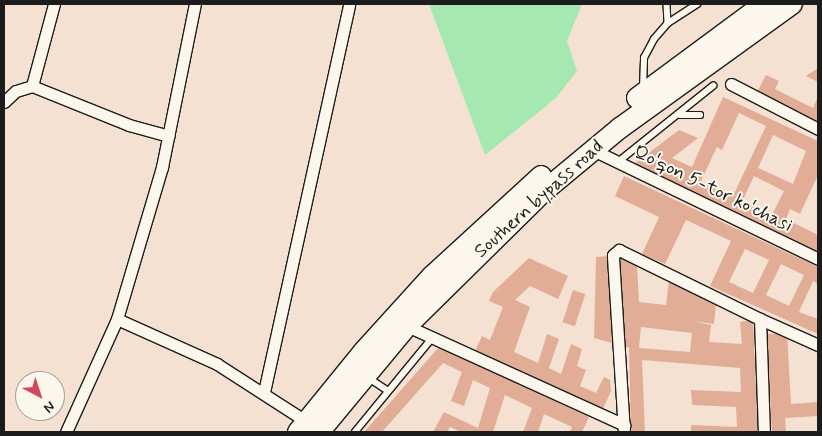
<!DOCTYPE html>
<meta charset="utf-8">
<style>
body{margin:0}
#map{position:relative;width:822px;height:436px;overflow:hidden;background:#f4e1d2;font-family:Mynerve,sans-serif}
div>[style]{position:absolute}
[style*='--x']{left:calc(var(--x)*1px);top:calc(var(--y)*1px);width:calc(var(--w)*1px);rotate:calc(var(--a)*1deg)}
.green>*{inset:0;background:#a6e8b2}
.building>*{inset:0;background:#e2ad96;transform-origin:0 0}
.roads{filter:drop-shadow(1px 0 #1c1c1c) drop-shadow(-1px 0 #1c1c1c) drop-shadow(0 1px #1c1c1c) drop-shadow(0 -1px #1c1c1c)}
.service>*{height:5.5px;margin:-2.75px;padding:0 2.75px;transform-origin:2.75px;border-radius:2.75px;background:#fbf7ec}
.minor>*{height:11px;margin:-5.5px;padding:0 5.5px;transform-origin:5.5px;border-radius:5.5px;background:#fbf7ec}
.trunk>*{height:20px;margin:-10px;padding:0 10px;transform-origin:10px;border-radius:10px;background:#fbf7ec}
span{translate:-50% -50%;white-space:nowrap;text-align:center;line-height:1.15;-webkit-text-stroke:4px #fbf7ec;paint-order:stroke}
.street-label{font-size:19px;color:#1c1c1c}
.frame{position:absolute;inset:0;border:5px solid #1c1c1c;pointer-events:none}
.north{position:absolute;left:15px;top:371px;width:50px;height:50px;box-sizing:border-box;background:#fbf7ec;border:1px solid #a29f99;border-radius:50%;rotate:140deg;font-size:14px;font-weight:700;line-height:20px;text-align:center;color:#1c1c1c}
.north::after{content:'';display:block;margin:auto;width:18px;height:22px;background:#d1495b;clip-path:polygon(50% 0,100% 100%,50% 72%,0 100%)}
</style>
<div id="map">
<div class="green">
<i style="clip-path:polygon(429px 4px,582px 4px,567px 41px,577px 71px,556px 98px,485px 155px)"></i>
</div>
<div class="building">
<i style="clip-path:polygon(818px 68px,818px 82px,806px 76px)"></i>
<i style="clip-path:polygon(766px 75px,779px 81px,775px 89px,813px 108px,818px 97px,818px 123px,757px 92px)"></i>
<i style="clip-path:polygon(evenodd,723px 97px,818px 141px,818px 175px,800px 214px,790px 209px,786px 219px,818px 235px,818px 252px,634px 164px,679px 130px,698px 138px,672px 158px,692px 167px,723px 97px,739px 113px,766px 126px,733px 196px,701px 181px,717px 147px,722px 150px,739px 113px,723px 97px,773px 135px,806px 151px,793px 184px,758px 168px,773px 135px,723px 97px,754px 176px,784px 191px,772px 215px,743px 200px,754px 176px)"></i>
<i style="clip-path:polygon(evenodd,624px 176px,818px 267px,818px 284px,813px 281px,799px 312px,818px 319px,818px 334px,710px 286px,731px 241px,686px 220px,665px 264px,642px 254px,659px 217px,615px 196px,624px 176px,745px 249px,769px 260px,753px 293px,729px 282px,745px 249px,624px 176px,781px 264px,804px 275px,789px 306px,766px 295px,781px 264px)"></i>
<i style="clip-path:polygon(609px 256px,612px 343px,594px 338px,596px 257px)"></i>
<i style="clip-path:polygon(evenodd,620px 256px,637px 265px,639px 302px,666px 305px,669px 280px,716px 304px,714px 324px,693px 321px,711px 325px,709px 342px,742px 344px,740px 322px,753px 320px,758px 432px,691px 432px,691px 425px,737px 427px,736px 407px,692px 405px,691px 390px,741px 392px,740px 368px,642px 360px,645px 432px,631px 432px,629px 347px,625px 347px,620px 256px,641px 327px,692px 333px,690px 352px,639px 348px,641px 327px)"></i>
<i style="clip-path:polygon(529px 258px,568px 276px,558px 299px,530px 286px,515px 300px,530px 307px,514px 352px,538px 363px,547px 334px,559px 339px,549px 368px,561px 374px,571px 344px,582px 349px,577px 366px,586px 370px,580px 386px,596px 393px,604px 377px,610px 380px,611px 391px,603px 409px,475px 351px,482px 336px,490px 340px,503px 307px,489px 301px,493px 292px)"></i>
<i style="left:573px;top:290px;width:13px;height:34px;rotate:18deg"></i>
<i style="clip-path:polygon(787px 333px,791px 404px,818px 402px,818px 416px,785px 418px,786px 432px,772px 432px,767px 334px)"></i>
<i style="clip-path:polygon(439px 347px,589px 417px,582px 432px,570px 432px,572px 427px,544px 414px,538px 432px,523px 432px,532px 408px,505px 395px,493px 432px,461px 432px,450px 427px,447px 432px,433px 432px,444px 412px,478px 428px,490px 388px,473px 380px,464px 406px,451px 401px,462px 372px,443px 363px,382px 432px,364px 432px)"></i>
</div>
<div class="roads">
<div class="service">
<i style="--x:667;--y:4;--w:19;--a:87"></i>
<i style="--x:643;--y:88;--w:30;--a:-88"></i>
<i style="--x:644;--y:58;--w:21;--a:-62"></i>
<i style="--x:654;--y:39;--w:21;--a:-49"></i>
<i style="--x:668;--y:23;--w:35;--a:-33"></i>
<i style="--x:680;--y:115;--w:20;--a:0"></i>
<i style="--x:618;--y:162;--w:122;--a:-38.7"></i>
<i style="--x:369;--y:378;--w:23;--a:34"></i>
<i style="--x:355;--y:432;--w:123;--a:-50.6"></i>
</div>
<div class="minor">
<i style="--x:731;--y:84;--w:98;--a:27.3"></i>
<i style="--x:32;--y:86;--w:85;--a:-75"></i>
<i style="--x:4;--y:102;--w:16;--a:-43"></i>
<i style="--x:16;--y:91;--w:17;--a:-17"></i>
<i style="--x:32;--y:86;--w:105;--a:21.9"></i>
<i style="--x:129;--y:125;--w:41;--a:15.4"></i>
<i style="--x:593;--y:150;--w:250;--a:25.8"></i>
<i style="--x:117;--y:319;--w:110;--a:24.2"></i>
<i style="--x:217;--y:364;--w:107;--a:32.8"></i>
<i style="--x:760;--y:319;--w:64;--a:24.1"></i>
<i style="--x:407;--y:326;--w:239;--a:24.5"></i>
<i style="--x:264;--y:392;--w:397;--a:-77.6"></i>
<i style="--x:66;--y:432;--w:124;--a:-65.7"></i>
<i style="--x:117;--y:319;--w:159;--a:-73.5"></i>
<i style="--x:162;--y:167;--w:166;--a:-78.6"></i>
<i style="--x:624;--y:432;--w:177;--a:-93.6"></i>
<i style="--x:613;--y:255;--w:8;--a:-40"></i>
<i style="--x:619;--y:250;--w:157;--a:26.1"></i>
<i style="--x:760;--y:319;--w:113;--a:88"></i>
</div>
<div class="trunk">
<i style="--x:637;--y:98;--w:158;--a:-36.5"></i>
<i style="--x:298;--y:432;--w:104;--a:-50.8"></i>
<i style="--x:364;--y:351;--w:101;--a:-47.8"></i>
<i style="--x:432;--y:276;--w:148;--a:-42.5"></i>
<i style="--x:319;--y:432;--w:138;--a:-50.3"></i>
<i style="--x:407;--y:326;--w:192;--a:-44.6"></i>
<i style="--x:544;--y:191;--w:99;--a:-39.7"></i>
<i style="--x:620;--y:128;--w:212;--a:-35.8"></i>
</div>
</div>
<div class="street-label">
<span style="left:713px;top:189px;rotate:26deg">Qoʻqon 5-tor koʻchasi</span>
<span style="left:539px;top:199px;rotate:-42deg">Southern bypass road</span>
</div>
<div class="frame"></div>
<div class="north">N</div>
</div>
